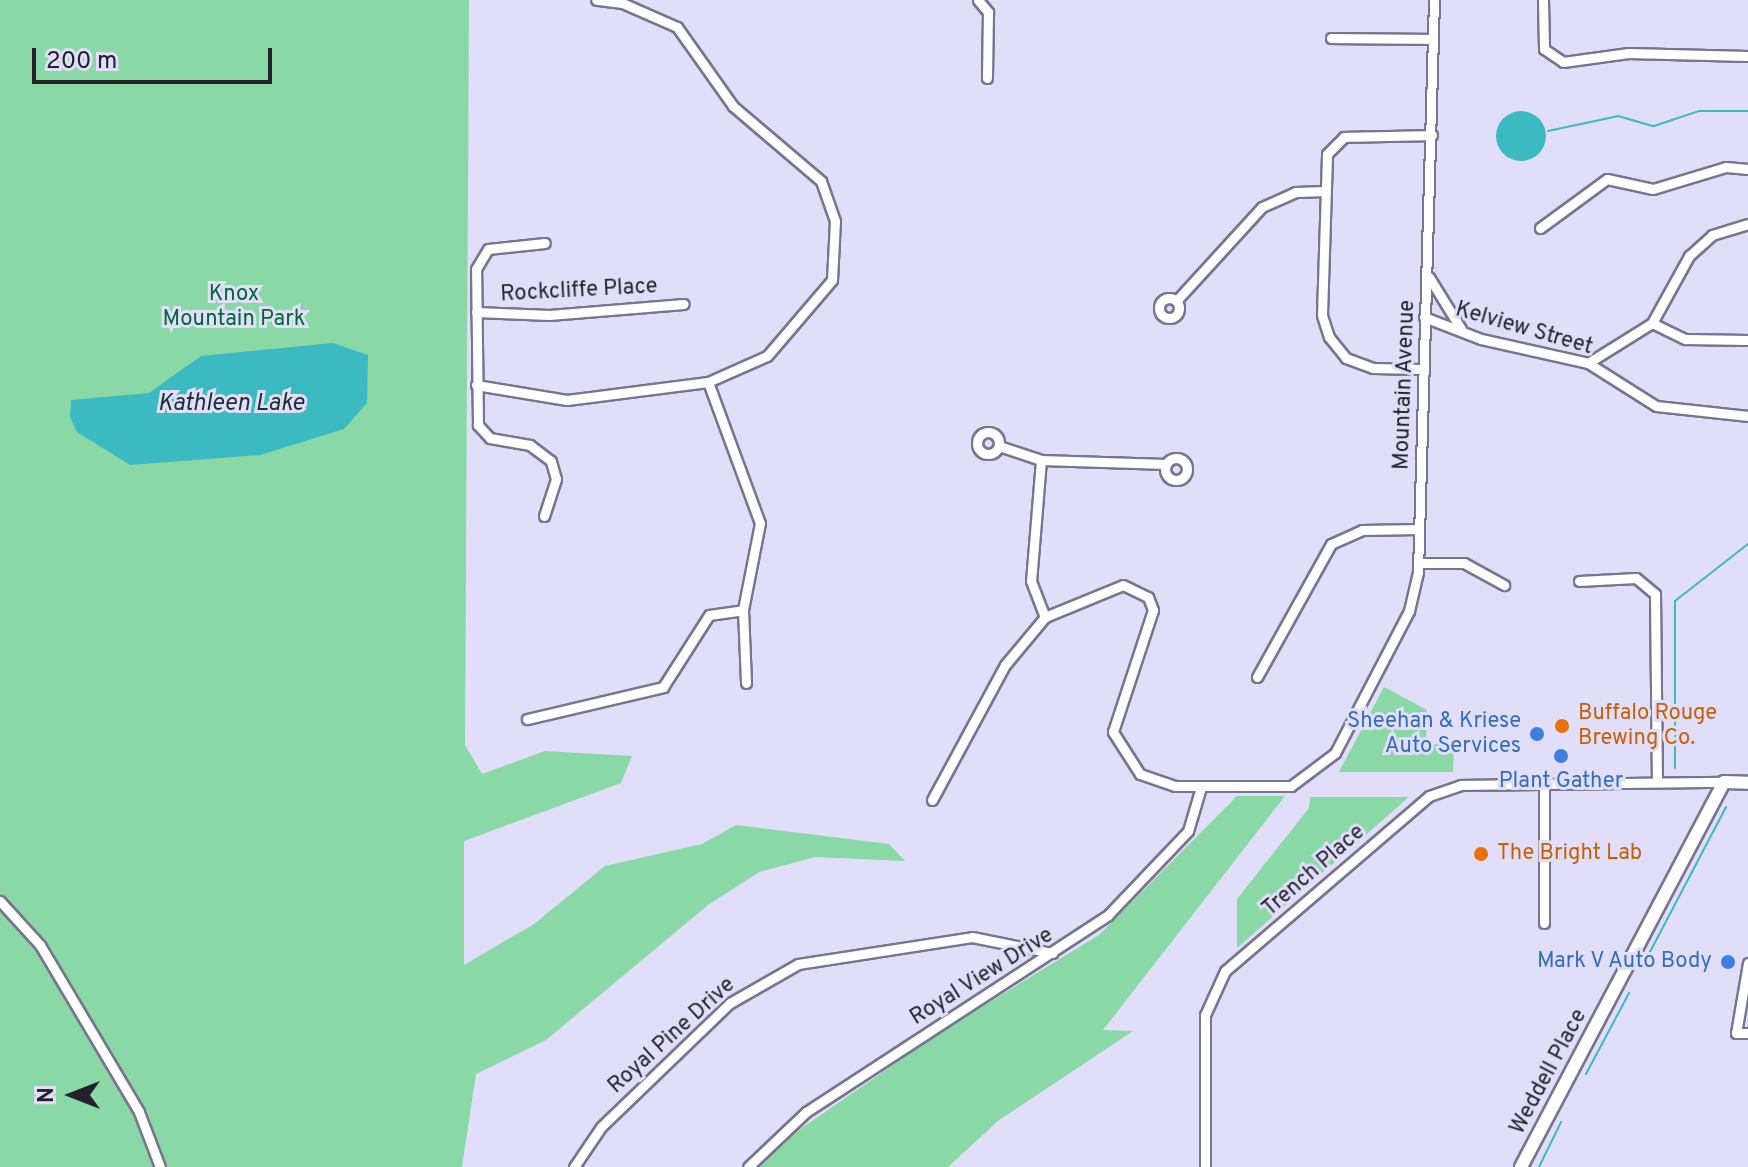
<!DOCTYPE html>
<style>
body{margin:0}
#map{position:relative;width:1748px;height:1167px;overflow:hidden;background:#e1defa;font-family:Overpass,sans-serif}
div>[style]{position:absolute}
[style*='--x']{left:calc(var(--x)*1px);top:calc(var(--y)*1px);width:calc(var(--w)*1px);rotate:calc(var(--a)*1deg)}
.green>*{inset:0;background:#89d8a5}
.water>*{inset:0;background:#3bbac1}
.round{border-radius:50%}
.stream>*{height:2px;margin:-1px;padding:0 1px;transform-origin:1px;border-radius:1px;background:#3bbac1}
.roads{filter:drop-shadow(2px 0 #78758f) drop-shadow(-2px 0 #78758f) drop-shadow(0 2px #78758f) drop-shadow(0 -2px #78758f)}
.minor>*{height:9px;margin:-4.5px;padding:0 4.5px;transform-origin:4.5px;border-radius:4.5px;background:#fff}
.minor>.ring{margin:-4.5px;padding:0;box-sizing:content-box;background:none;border:9px solid #fff;border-radius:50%}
.tertiary>*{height:12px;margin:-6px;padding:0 6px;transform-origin:6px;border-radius:6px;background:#fff}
.dots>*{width:22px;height:22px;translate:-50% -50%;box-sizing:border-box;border:4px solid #e1defa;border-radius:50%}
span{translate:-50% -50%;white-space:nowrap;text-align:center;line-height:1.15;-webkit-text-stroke:6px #e1defa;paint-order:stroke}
.street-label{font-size:22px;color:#23212c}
.park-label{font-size:22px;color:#046739}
.food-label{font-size:22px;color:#c56008}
.left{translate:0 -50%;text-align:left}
.shop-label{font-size:22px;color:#366cbe}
.right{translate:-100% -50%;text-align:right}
.water-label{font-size:24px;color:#1b3032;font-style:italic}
.north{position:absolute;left:32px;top:1055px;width:80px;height:80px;-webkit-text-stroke:6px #e1defa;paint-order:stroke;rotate:270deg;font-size:22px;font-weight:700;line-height:32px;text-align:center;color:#23212c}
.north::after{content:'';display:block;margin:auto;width:28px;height:36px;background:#23212c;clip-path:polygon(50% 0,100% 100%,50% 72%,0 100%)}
.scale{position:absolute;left:32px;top:48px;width:240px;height:36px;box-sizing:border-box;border:4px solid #23212c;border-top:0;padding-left:10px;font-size:24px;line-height:28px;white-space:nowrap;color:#23212c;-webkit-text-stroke:6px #e1defa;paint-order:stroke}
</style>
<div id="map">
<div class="green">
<i style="clip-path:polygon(0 0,469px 0,465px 745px,482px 774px,545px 751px,632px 756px,621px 783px,464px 841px,464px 965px,534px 924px,605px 866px,702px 844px,736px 825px,889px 844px,905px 861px,815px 857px,759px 872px,708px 905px,546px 1040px,476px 1074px,462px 1167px,0 1167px)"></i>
<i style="clip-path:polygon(1384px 687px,1427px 710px,1426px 744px,1454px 745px,1453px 772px,1339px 772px)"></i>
<i style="clip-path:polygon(1237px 796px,1285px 796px,1103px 1030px,1133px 1031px,999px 1120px,948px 1167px,760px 1167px,799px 1130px,944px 1030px,1099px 935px)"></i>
<i style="clip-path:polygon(1310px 797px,1409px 797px,1237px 948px,1237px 899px,1309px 808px)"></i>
</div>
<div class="water">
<i class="round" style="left:1496px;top:111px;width:50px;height:50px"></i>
<i style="clip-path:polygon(333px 343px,368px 355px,367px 403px,344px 429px,260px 455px,130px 465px,77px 432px,70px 417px,71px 400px,149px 393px,201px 356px)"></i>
</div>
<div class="stream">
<i style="--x:1548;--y:131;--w:72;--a:-12.1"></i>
<i style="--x:1618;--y:116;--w:37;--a:16"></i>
<i style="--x:1654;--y:126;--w:47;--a:-18.4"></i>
<i style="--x:1699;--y:111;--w:49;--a:0"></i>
<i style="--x:1675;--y:768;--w:167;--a:-90"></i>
<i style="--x:1675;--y:601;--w:93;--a:-38"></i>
<i style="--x:1641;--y:969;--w:183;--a:-62.3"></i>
<i style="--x:1586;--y:1074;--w:92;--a:-62"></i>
<i style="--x:1539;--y:1167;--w:50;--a:-63.9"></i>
</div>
<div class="roads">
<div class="minor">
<i style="--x:978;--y:0;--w:16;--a:50"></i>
<i style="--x:988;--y:12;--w:66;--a:90.9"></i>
<i style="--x:1543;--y:0;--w:49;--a:88.8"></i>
<i style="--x:1544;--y:49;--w:23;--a:34"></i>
<i style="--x:1563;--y:62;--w:66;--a:-7.9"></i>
<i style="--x:1628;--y:53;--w:120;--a:1.4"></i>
<i style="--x:1331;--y:38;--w:102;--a:0.6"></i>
<i style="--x:1540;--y:228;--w:83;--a:-36.2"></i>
<i style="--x:1607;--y:179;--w:47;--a:12.3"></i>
<i style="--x:1653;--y:189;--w:76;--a:-16.8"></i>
<i style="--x:1726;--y:167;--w:22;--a:5"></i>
<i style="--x:1429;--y:277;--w:61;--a:58.4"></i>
<i class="ring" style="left:1159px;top:298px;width:11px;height:11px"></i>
<i style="--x:1177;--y:300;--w:126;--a:-47.6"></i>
<i style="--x:1262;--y:207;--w:36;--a:-24"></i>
<i style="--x:1295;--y:192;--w:31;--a:-2"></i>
<i style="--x:476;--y:312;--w:73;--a:2.4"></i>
<i style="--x:549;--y:315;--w:135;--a:-4.7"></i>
<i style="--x:1424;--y:317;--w:61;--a:21.1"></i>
<i style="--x:1481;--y:339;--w:110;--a:12.6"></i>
<i style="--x:1588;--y:363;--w:80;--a:32.3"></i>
<i style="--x:1656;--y:406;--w:93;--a:6.2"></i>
<i style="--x:1652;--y:323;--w:37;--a:26"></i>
<i style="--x:1685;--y:339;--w:63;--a:0.9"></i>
<i style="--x:1588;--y:363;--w:75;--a:-32"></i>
<i style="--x:1652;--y:323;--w:77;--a:-61.1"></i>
<i style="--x:1689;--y:256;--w:31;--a:-42"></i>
<i style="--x:1712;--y:235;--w:38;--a:-17"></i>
<i style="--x:1420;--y:369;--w:47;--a:-178.8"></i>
<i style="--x:1373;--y:368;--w:29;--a:-160"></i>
<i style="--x:1346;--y:358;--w:27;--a:-129"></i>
<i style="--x:1329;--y:337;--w:23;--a:-108"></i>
<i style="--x:1322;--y:315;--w:161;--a:-88.2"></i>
<i style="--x:1327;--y:154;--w:24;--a:-45"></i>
<i style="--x:1344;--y:137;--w:88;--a:-1.3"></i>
<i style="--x:708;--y:382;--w:150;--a:69.8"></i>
<i style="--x:760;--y:523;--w:89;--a:101.1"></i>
<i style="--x:743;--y:610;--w:73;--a:87.6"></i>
<i style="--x:476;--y:385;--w:92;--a:9.4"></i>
<i style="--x:567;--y:400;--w:142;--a:-7.3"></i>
<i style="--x:708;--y:382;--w:64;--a:-23.8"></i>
<i style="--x:767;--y:356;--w:100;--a:-49.5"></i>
<i style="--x:832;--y:280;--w:59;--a:-87.1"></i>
<i style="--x:835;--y:221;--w:42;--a:-109.3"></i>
<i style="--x:821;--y:181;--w:116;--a:-139.6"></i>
<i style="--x:733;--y:106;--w:97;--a:-125.3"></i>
<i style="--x:677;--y:27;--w:60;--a:-156.4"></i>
<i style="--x:622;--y:3;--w:26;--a:-173"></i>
<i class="ring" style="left:977px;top:432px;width:13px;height:13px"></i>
<i style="--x:999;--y:446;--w:44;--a:18.4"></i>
<i style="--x:1041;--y:460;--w:125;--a:1.8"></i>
<i class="ring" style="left:1165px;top:458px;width:13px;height:13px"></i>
<i style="--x:1041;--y:460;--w:121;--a:94.7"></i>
<i style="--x:1031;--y:581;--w:39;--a:69"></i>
<i style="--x:544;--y:516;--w:39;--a:-72"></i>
<i style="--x:556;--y:479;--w:19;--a:-106"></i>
<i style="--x:551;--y:461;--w:26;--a:-143"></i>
<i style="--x:530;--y:445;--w:41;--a:-170.1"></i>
<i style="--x:490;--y:438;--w:18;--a:-133"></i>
<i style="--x:478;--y:425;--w:156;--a:-90.7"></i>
<i style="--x:476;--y:269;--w:23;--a:-59"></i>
<i style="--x:488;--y:249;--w:57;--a:-6"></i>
<i style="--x:1418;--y:563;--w:46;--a:0"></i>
<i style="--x:1464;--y:563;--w:46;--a:28.8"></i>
<i style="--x:1579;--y:581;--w:57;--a:-3"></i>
<i style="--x:1636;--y:578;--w:25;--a:40"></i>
<i style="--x:1655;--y:594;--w:188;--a:89.4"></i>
<i style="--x:1257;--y:677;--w:152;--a:-60.9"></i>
<i style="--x:1331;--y:544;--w:34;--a:-24"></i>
<i style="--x:1362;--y:530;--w:57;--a:-1"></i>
<i style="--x:527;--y:719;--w:140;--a:-13.2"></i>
<i style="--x:663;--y:687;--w:85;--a:-57.4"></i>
<i style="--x:709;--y:615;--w:34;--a:-8"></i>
<i style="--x:932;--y:800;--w:153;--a:-61.6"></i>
<i style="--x:1005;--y:665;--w:62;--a:-50.2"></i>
<i style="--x:1045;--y:617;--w:84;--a:-22.3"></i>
<i style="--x:1123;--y:585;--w:28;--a:26"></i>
<i style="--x:1148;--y:597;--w:14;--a:69"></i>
<i style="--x:1153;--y:610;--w:128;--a:108.2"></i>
<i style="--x:1113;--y:732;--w:50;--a:57.3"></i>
<i style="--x:1140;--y:774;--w:37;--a:19"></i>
<i style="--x:1175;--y:786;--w:116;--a:0"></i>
<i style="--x:1291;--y:786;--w:55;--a:-36.9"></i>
<i style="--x:1335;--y:753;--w:160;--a:-62.5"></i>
<i style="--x:1409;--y:611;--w:40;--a:-77"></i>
<i style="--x:1418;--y:572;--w:572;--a:-88.4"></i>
<i style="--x:0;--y:901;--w:59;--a:47.7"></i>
<i style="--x:40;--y:945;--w:194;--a:59.3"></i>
<i style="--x:139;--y:1112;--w:59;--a:69.1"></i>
<i style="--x:1544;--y:923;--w:139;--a:-90"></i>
<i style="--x:1748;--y:963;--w:71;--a:99.7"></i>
<i style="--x:1736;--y:1033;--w:12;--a:0"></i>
<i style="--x:574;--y:1167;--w:48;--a:-56"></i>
<i style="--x:601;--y:1127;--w:179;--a:-43.9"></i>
<i style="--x:730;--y:1003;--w:78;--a:-29.8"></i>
<i style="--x:798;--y:964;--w:176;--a:-8.8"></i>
<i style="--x:972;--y:937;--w:82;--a:11.3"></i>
<i style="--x:748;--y:1167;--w:80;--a:-43.5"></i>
<i style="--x:806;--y:1112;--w:361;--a:-33.1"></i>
<i style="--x:1108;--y:915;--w:116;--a:-46.4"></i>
<i style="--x:1188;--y:831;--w:46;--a:-73.5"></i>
<i style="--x:1205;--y:1167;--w:152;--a:-90"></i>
<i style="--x:1205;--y:1015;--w:48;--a:-65.6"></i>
<i style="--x:1225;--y:971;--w:269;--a:-40.6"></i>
<i style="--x:1429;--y:796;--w:34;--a:-19"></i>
<i style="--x:1461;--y:785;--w:263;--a:-0.7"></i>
</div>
<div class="tertiary">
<i style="--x:1521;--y:1167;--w:435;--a:-62.2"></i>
<i style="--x:1724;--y:782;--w:24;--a:2"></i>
</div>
</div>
<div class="dots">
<i style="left:1562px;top:726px;background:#e8710a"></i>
<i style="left:1537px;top:734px;background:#3f7fe0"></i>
<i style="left:1561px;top:756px;background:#3f7fe0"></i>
<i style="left:1481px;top:854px;background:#e8710a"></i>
<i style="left:1728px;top:962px;background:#3f7fe0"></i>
</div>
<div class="street-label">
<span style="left:579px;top:291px;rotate:-3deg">Rockcliffe Place</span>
<span style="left:1524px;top:329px;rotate:16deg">Kelview Street</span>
<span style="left:1405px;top:385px;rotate:-88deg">Mountain Avenue</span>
<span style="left:1314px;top:871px;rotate:-41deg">Trench Place</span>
<span style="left:982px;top:977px;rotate:-32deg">Royal View Drive</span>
<span style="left:672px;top:1036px;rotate:-42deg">Royal Pine Drive</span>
<span style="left:1549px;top:1072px;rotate:-62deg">Weddell Place</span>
</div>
<div class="park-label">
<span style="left:234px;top:307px">Knox<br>Mountain Park</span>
</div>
<div class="food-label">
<span class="left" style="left:1578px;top:726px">Buffalo Rouge<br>Brewing Co.</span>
<span class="left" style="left:1497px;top:854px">The Bright Lab</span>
</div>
<div class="shop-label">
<span class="right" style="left:1521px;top:734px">Sheehan &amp; Kriese<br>Auto Services</span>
<span style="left:1561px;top:782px">Plant Gather</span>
<span class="right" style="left:1712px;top:962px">Mark V Auto Body</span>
</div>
<div class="water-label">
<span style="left:231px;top:405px">Kathleen Lake</span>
</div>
<div class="north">N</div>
<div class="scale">200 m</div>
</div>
